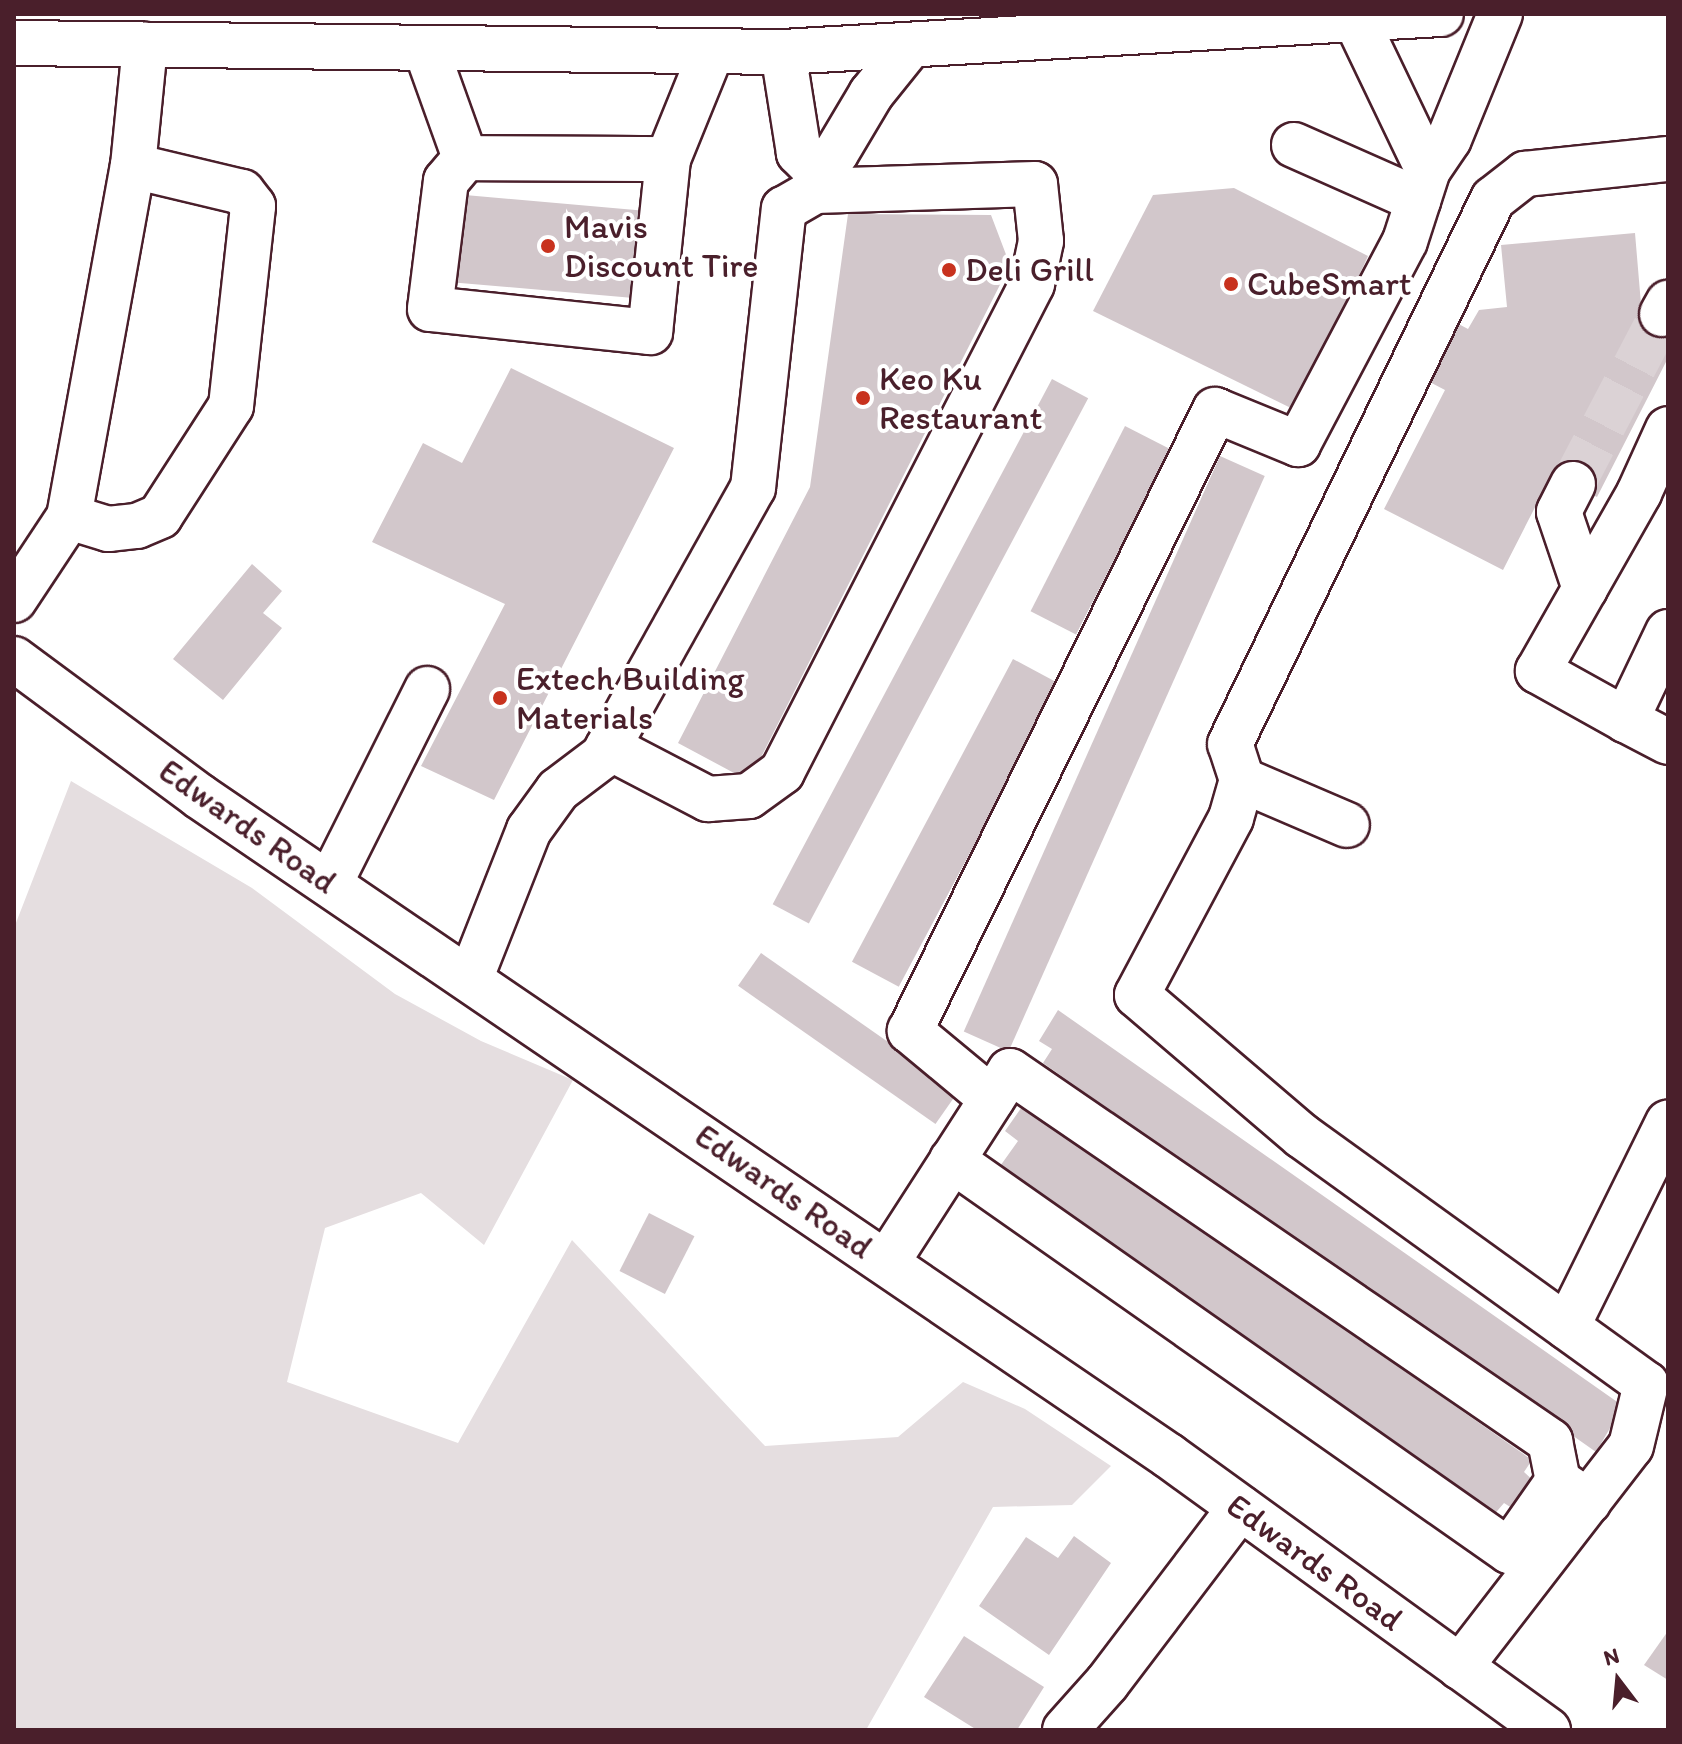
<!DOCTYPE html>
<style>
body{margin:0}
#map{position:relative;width:1682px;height:1744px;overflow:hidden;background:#fff;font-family:Itim,sans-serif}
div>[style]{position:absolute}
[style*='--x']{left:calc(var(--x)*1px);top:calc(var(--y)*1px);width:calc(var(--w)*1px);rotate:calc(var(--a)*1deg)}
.green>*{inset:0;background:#e5dee0}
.building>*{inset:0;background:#d2c7cb;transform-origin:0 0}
.minor-tunnel>*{height:44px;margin-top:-22px;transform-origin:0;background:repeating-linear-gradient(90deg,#dbd2d5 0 44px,transparent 0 66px)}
.roads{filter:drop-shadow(2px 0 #4a1f2b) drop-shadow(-2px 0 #4a1f2b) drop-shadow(0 2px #4a1f2b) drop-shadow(0 -2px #4a1f2b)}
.minor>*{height:44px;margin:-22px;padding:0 22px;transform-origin:22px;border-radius:22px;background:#fff}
.highway>*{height:44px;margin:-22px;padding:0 22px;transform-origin:22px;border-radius:22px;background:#fff}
.dots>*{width:22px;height:22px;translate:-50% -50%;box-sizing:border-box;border:4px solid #fff;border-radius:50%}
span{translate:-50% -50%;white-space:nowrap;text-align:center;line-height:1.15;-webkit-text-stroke:8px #fff;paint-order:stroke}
.poi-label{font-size:34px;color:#4a1f2b}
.left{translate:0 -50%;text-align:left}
.street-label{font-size:34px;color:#4a1f2b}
.frame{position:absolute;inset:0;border:16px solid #4a1f2b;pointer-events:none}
.north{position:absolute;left:1578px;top:1640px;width:80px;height:80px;-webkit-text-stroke:6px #fff;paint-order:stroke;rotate:344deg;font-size:22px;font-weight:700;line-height:32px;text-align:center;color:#4a1f2b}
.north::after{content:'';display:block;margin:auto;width:28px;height:36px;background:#4a1f2b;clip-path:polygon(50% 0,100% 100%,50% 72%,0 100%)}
</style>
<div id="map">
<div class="green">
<i style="clip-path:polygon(71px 781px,252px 888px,395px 994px,481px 1041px,573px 1080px,484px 1245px,421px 1193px,325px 1228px,287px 1382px,458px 1443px,572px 1240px,765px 1446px,898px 1437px,963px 1382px,1025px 1409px,1111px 1466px,1072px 1505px,993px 1507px,866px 1730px,14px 1730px,14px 928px)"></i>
</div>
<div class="building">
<i style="clip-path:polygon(1234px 188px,1368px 256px,1297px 411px,1093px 311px,1153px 195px)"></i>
<i style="left:465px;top:195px;width:174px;height:88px;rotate:5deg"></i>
<i style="clip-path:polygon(848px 214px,991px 215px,1010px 265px,749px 781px,678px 743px,810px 487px)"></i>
<i style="clip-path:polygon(1635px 233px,1641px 304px,1668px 317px,1668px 358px,1597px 497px,1552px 474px,1503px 570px,1384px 509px,1445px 390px,1422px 378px,1451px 320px,1468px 329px,1479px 310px,1507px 307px,1501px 245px)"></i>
<i style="clip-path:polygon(511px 368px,674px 448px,494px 800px,421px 766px,505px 604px,372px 542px,423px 443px,462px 463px)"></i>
<i style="left:1052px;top:379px;width:41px;height:595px;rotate:28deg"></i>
<i style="left:1125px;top:426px;width:51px;height:208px;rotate:27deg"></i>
<i style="left:1220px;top:456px;width:49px;height:630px;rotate:24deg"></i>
<i style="clip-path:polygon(252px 564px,282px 591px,263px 613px,282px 628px,223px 700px,173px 659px)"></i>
<i style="left:1013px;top:659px;width:53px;height:343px;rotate:28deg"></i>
<i style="left:761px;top:953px;width:241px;height:40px;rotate:35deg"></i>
<i style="clip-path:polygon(1058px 1010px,1623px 1406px,1596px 1452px,1043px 1063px,1052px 1049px,1039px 1041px)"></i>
<i style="clip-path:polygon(1024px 1104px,1532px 1460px,1524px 1472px,1537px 1484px,1518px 1512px,1504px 1503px,1492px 1517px,998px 1169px,1018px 1141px,1005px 1131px)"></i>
<i style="left:649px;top:1213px;width:51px;height:65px;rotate:27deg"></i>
<i style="clip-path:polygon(1074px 1536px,1111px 1563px,1049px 1655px,979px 1606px,1026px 1537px,1058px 1558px)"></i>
<i style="clip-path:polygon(1668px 1631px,1668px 1680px,1644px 1665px)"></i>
<i style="clip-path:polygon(964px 1636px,1044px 1687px,1017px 1730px,977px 1730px,924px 1697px)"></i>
</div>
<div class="minor-tunnel">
<i style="--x:1573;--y:484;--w:192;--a:-62.4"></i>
</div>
<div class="roads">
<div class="minor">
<i style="--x:1356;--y:20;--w:166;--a:64.4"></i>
<i style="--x:1428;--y:170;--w:37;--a:-56"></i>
<i style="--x:1449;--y:139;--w:135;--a:-67.8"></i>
<i style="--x:426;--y:49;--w:116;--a:70.3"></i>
<i style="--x:1294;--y:145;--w:136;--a:23.9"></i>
<i style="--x:465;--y:158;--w:203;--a:0.3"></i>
<i style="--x:668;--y:159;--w:174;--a:95.9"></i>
<i style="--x:650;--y:332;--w:221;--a:-174"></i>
<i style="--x:430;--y:309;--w:129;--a:-82.9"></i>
<i style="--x:446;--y:181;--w:30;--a:-50"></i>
<i style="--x:668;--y:159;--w:114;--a:-67.9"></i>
<i style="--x:815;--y:169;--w:26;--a:-37"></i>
<i style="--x:836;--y:153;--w:69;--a:-59.3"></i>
<i style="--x:871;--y:94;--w:59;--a:-51.2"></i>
<i style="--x:1662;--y:314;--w:13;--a:-61"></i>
<i style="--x:1573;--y:484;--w:31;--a:117"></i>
<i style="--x:1559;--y:512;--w:81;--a:71.3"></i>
<i style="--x:69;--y:517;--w:41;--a:17.1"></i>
<i style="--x:108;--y:529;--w:29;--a:-6"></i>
<i style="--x:137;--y:526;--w:25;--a:-23"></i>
<i style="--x:160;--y:516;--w:131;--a:-57.2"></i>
<i style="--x:231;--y:406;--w:201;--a:-83.7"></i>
<i style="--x:253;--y:206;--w:18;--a:-128"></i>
<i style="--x:242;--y:192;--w:112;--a:-166.6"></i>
<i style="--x:14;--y:600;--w:100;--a:-56.5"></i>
<i style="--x:69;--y:517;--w:357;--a:-79.7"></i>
<i style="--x:133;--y:166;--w:122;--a:-84.3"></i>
<i style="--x:1668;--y:632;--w:98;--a:115.5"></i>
<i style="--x:1626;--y:720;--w:47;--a:27.6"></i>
<i style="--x:14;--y:659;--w:230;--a:36.5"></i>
<i style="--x:199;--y:796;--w:1173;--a:34.23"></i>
<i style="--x:1169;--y:1456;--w:468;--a:35.9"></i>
<i style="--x:1626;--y:720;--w:101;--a:-150.9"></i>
<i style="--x:1538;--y:671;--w:205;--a:-60.4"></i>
<i style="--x:1639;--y:493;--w:70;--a:-65.6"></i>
<i style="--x:608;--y:747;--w:113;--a:27.5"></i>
<i style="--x:708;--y:799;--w:41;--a:-4.2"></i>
<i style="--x:749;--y:796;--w:41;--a:-36"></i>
<i style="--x:782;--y:772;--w:548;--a:-62.87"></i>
<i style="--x:1032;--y:284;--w:44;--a:-78.2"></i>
<i style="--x:1041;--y:241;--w:57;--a:-96"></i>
<i style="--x:1035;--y:184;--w:220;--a:178.2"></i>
<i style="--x:1242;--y:780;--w:114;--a:23.2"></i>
<i style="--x:330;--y:883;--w:217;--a:-63.4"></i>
<i style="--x:471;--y:977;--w:158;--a:-68.5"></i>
<i style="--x:529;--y:830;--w:49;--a:-54.1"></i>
<i style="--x:558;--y:790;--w:56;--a:-37.1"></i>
<i style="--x:603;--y:756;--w:307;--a:-60.8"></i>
<i style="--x:753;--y:488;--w:281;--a:-83.7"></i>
<i style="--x:784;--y:209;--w:36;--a:-30"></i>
<i style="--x:815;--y:191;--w:22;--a:-90"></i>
<i style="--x:815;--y:169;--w:23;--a:-135"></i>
<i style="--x:799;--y:153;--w:102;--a:-99"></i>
<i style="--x:992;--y:1099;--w:107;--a:-140.3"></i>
<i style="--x:910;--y:1031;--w:692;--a:-63.84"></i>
<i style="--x:1215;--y:410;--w:90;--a:22.3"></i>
<i style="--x:1298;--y:444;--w:229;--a:-62.2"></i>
<i style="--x:1405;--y:241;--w:75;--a:-72.1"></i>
<i style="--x:952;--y:1160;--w:681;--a:35.07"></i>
<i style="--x:1509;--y:1551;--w:85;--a:-55"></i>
<i style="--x:887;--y:1262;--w:227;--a:-57.2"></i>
<i style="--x:1010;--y:1071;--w:655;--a:34.42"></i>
<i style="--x:1550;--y:1441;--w:41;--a:78.7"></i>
<i style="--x:1558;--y:1481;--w:37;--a:34"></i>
<i style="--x:1567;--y:1327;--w:228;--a:-63.7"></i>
<i style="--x:1460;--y:1667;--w:279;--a:-52.3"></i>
<i style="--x:1631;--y:1446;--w:64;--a:-76.4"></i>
<i style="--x:1646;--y:1384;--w:424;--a:-144.2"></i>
<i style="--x:1302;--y:1136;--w:217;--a:-139.5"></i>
<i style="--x:1137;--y:995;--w:200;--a:-62"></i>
<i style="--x:1231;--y:818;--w:40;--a:-74"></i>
<i style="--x:1242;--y:780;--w:38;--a:-108"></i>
<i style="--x:1230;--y:744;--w:605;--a:-64.24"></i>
<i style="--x:1493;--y:199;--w:41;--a:-38"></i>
<i style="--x:1525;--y:174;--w:144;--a:-6"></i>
<i style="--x:1065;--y:1730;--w:63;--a:-48.2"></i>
<i style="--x:1107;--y:1683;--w:220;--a:-52.8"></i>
</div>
<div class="highway">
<i style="--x:14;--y:43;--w:769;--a:0.67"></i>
<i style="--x:783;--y:52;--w:659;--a:-3.31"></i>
</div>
</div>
<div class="dots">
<i style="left:548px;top:246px;background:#c8321e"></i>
<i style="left:949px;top:270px;background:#c8321e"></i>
<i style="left:1231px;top:284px;background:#c8321e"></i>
<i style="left:863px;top:398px;background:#c8321e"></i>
<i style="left:500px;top:698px;background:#c8321e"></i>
</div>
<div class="poi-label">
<span class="left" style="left:564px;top:246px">Mavis<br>Discount Tire</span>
<span class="left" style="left:965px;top:270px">Deli Grill</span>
<span class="left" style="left:1247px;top:284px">CubeSmart</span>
<span class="left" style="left:879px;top:398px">Keo Ku<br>Restaurant</span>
<span class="left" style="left:516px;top:698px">Extech Building<br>Materials</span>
</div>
<div class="street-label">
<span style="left:248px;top:826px;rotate:35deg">Edwards Road</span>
<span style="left:784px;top:1191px;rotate:35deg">Edwards Road</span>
<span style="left:1315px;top:1562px;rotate:36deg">Edwards Road</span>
</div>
<div class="frame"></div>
<div class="north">N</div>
</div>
